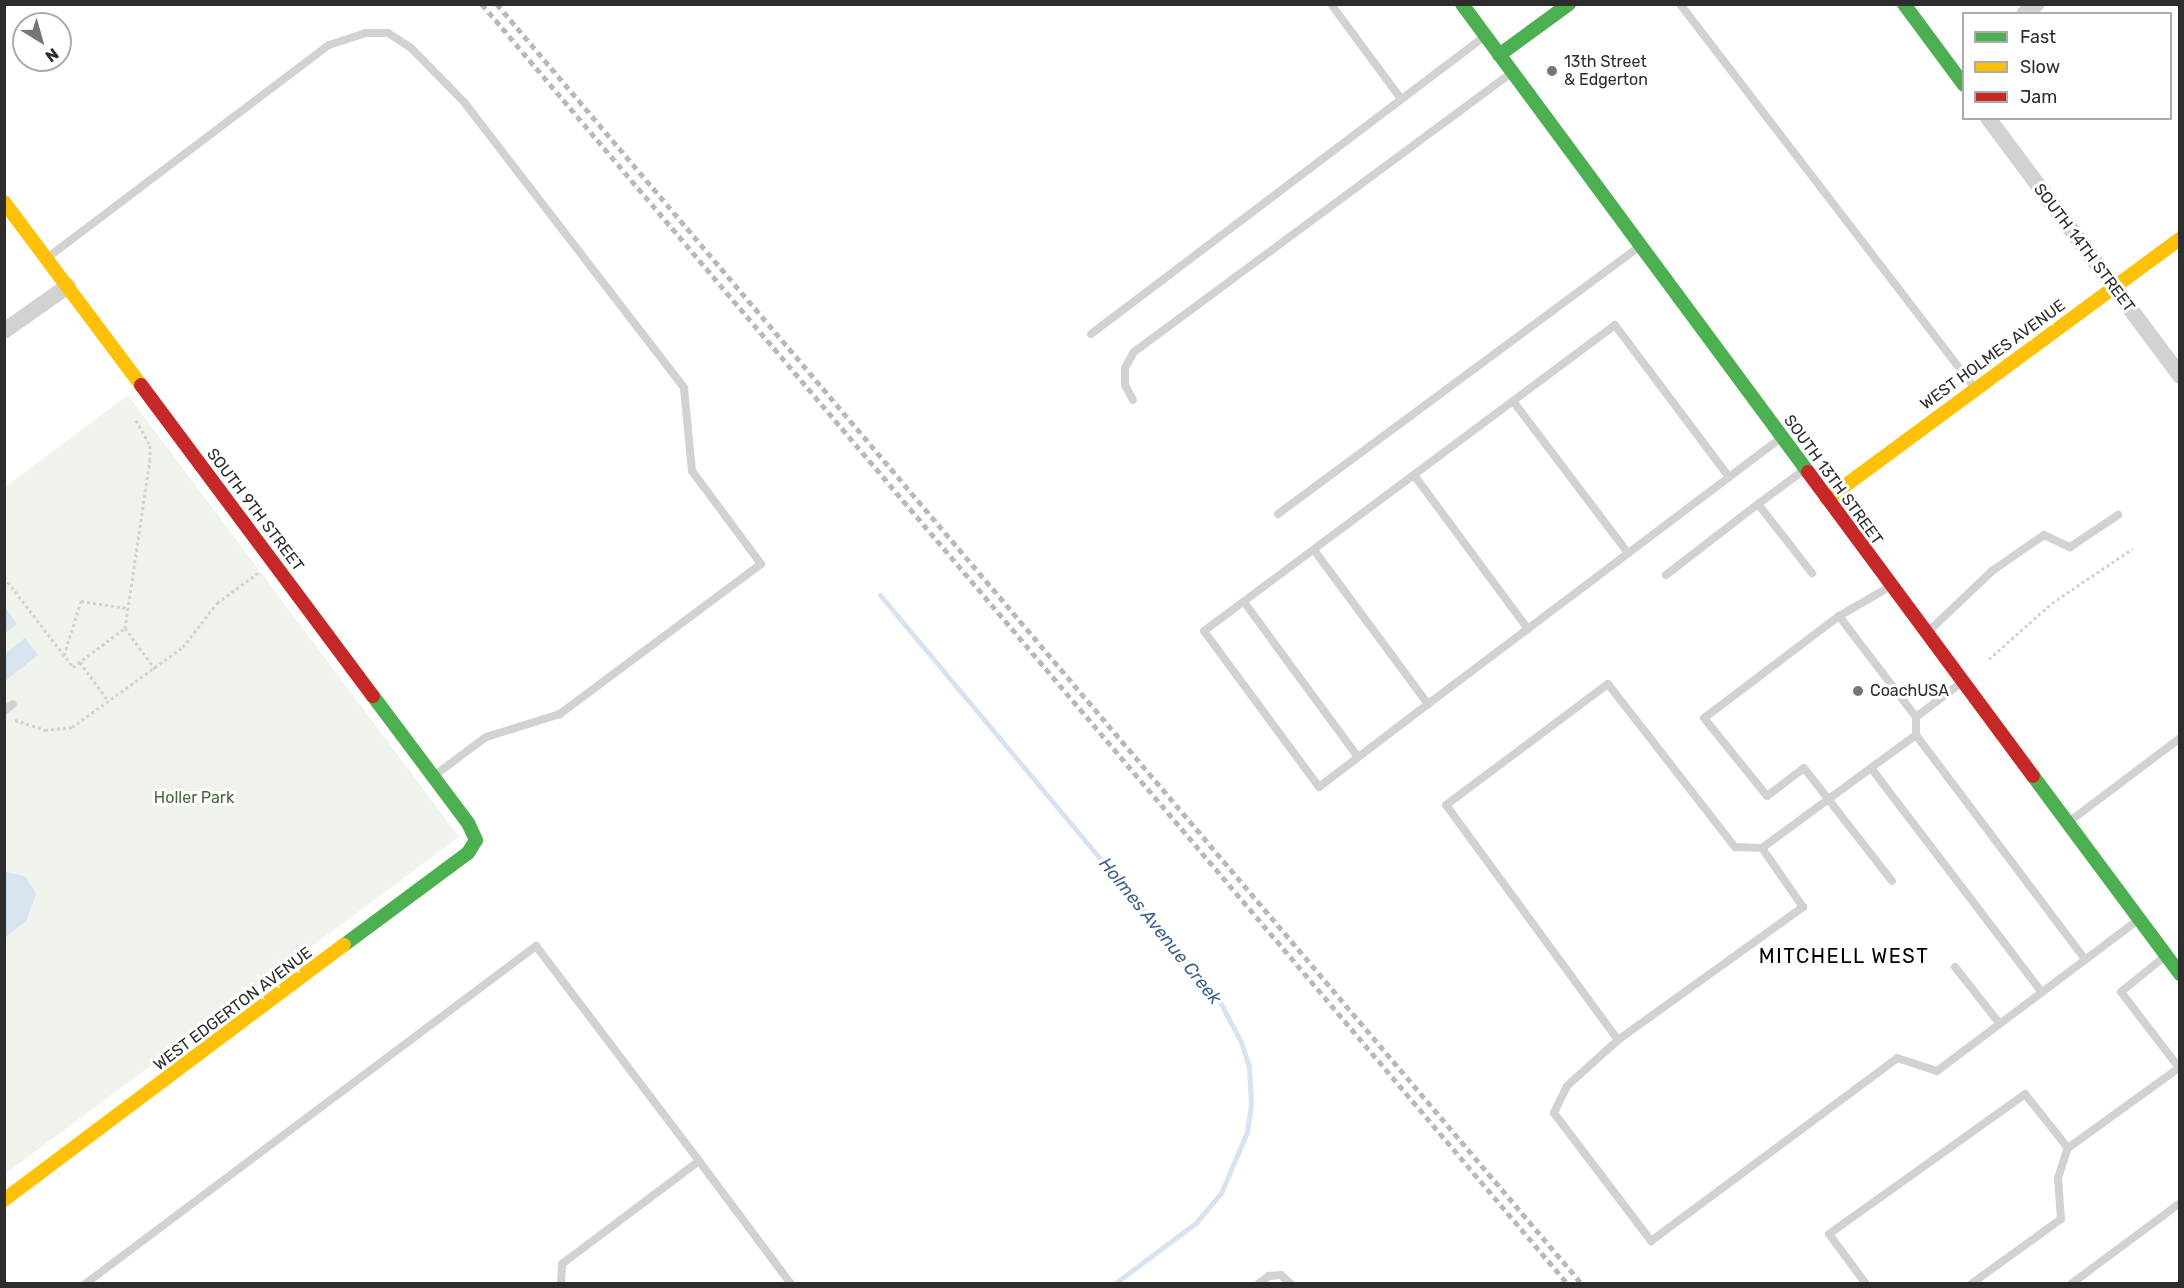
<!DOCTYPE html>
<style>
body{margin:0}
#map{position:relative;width:2184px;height:1288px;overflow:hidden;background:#fff;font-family:Rubik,sans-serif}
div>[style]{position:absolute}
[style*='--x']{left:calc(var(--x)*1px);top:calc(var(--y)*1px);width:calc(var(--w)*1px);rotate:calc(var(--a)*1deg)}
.green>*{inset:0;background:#eef3eb}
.water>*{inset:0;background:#d8e3f0}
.stream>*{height:5px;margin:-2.5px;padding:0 2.5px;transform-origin:2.5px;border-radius:2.5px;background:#d8e3f0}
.path>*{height:3px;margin-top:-1.5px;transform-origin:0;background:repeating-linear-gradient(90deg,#d2d2d2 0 3px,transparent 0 6px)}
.lane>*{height:8px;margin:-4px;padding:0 4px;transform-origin:4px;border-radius:4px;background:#d2d2d2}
.street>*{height:16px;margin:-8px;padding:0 8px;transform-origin:8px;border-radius:8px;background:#d2d2d2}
.fast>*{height:14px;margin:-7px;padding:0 7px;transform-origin:7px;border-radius:7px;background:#4caf50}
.slow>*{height:14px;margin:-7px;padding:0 7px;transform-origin:7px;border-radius:7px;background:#ffc107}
.jam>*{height:14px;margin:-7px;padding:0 7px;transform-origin:7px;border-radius:7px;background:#c62828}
.rail>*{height:4.5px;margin-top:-2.25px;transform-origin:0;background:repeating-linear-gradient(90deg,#b9b9b9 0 6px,transparent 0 10.5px)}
.dots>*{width:16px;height:16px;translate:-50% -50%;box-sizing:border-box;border:3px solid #fff;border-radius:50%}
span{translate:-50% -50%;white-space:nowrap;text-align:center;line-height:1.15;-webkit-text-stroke:6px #fff;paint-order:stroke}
.poi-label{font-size:16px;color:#2d2d2d}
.left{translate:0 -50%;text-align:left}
.street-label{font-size:16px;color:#2d2d2d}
.park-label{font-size:16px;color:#49673c}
.water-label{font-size:18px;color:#3e628c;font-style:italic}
.quarter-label{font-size:20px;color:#000;letter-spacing:1.5px}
.frame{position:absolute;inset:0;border:6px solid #2d2d2d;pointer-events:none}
.legend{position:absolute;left:1962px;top:12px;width:210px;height:108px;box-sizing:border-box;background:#fff;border:2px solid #ababab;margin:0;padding:8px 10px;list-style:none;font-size:18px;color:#2d2d2d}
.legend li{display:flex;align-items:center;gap:12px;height:30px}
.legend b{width:30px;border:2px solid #ababab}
.north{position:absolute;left:12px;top:12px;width:60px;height:60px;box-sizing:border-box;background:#fff;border:2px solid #ababab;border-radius:50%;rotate:143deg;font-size:16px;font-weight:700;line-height:24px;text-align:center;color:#2d2d2d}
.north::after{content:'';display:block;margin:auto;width:21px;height:27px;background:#767676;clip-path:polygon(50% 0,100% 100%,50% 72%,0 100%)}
</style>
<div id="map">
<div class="green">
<i style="clip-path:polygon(128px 395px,459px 837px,5px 1174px,5px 487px)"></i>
</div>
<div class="water">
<i style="clip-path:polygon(5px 607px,17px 624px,5px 633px,4px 607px)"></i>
<i style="clip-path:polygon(25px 638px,38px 655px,5px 681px,5px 654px)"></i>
<i style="clip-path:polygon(5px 872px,25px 876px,36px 894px,26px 921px,5px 938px)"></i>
</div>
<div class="stream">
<i style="--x:880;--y:595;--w:530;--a:50.13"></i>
<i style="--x:1220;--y:1002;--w:45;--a:62.3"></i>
<i style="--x:1241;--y:1042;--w:26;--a:72"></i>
<i style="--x:1249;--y:1067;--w:37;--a:87"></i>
<i style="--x:1251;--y:1104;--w:28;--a:98"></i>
<i style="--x:1247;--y:1132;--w:66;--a:113.1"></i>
<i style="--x:1221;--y:1193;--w:38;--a:130"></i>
<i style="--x:1197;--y:1222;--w:104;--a:143.2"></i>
</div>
<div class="path">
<i style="--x:136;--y:420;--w:29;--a:61"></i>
<i style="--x:150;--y:445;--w:14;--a:90"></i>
<i style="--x:150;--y:459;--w:171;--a:98.4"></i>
<i style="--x:125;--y:628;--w:51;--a:53.8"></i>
<i style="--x:4;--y:577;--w:113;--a:52.5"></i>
<i style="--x:73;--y:667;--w:65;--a:-36.9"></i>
<i style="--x:64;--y:655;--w:57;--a:-72.5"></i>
<i style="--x:81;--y:601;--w:47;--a:8.7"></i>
<i style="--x:1989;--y:659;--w:84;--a:-41.6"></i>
<i style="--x:2052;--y:603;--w:97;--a:-34"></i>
<i style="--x:80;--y:662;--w:49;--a:54.1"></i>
<i style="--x:15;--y:720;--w:32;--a:18"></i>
<i style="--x:45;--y:730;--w:27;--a:-6"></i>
<i style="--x:72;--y:727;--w:137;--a:-35.8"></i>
<i style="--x:183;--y:647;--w:56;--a:-52.3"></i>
<i style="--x:217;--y:603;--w:51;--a:-36.2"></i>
</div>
<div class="lane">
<i style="--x:1331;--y:4;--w:118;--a:53.6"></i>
<i style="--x:1680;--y:4;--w:483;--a:52.5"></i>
<i style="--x:47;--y:258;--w:353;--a:-37.1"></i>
<i style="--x:329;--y:45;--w:38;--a:-18"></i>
<i style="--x:365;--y:33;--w:23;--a:0"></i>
<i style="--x:388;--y:33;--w:27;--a:33"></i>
<i style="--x:411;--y:48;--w:76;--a:45.5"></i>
<i style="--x:464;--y:102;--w:361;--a:52.4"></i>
<i style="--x:684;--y:388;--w:83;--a:84.5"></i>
<i style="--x:692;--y:471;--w:116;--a:53.4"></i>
<i style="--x:761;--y:564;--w:251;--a:143.3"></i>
<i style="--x:560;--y:714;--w:77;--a:162.7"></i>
<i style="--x:486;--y:737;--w:64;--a:143.3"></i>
<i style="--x:1091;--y:334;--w:491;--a:-37.1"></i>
<i style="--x:1133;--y:400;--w:17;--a:-118"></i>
<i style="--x:1125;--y:385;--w:17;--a:-90"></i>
<i style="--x:1125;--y:368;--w:18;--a:-61"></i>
<i style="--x:1134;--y:352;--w:470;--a:-36.5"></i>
<i style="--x:1513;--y:401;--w:191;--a:52.9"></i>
<i style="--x:1804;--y:470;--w:57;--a:143.5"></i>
<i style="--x:1758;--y:504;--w:88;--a:52"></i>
<i style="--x:1414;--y:475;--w:192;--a:53.5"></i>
<i style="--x:1729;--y:477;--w:190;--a:-126.9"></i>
<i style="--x:1615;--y:325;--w:512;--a:143.33"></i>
<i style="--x:1204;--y:631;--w:194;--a:53.6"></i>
<i style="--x:1319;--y:787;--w:137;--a:-37.3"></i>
<i style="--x:1428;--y:704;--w:377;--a:-37"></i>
<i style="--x:1729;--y:477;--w:65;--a:-36.9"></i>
<i style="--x:1278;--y:514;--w:450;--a:-36.5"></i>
<i style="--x:1314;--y:550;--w:192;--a:53.5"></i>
<i style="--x:1666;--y:575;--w:116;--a:-37.7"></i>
<i style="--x:1891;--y:586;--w:60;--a:150"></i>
<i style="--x:1839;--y:616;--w:127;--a:52.7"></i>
<i style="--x:1916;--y:717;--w:18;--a:90"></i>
<i style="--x:1916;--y:735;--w:281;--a:53"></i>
<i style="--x:1244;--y:602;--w:192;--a:53.7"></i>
<i style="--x:1839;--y:616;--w:169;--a:142.9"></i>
<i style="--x:1704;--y:718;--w:100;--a:51.1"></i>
<i style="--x:1767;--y:796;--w:46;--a:-37.1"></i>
<i style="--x:1804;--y:768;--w:143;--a:52.1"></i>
<i style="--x:1929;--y:631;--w:87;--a:-43.6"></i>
<i style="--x:1992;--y:571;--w:63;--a:-34.7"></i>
<i style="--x:2044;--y:535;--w:29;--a:25"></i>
<i style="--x:2070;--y:547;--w:58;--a:-33.7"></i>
<i style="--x:4;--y:711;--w:11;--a:-38"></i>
<i style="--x:1916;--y:717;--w:56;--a:-37.1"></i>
<i style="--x:1871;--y:768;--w:280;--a:52.7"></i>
<i style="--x:2070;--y:821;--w:138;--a:-37"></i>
<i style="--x:1762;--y:848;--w:72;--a:55.2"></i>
<i style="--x:1803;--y:907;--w:228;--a:144.3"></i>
<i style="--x:1618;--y:1040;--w:69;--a:138"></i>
<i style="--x:1567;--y:1086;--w:30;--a:116"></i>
<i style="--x:1554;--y:1113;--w:161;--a:52.8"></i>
<i style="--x:1651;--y:1241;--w:307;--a:-36.6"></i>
<i style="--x:1897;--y:1058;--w:42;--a:18"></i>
<i style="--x:1937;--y:1071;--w:251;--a:-36.9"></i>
<i style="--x:2164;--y:957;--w:55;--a:140.9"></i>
<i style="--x:2121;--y:992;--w:97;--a:52.5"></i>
<i style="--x:1955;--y:967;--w:71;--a:51.8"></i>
<i style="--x:1618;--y:1040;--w:291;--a:-126.2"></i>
<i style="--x:1446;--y:805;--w:202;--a:-36.8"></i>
<i style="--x:1608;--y:684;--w:207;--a:52.1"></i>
<i style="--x:1735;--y:847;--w:27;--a:2"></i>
<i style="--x:1762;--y:848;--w:191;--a:-36.3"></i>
<i style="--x:699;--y:1161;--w:154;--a:53.2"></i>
<i style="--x:85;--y:1284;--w:564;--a:-36.85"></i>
<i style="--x:536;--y:946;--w:270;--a:52.8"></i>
<i style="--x:699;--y:1161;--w:171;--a:143.1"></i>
<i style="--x:562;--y:1264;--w:20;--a:93"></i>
<i style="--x:1258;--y:1284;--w:14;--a:-36"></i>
<i style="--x:1269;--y:1276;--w:12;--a:-5"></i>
<i style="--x:1281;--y:1275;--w:13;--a:42"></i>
<i style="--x:1866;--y:1284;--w:62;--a:-126.5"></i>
<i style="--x:1829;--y:1234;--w:241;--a:-35.5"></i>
<i style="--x:2025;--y:1094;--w:69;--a:51.5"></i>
<i style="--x:1971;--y:1284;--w:111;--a:-35.8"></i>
<i style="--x:2061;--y:1219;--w:41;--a:-94.2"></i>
<i style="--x:2058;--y:1178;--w:32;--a:-72"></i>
<i style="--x:2068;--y:1148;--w:137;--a:-35.8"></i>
<i style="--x:2071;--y:1284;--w:136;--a:-36.6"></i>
</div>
<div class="street">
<i style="--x:2024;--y:14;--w:16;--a:-38"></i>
<i style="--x:1988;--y:118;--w:322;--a:53.3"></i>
<i style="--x:4;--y:331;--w:78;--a:-35.1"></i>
</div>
<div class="fast">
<i style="--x:1462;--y:4;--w:582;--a:53.52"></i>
<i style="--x:1904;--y:4;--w:101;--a:53.5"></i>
<i style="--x:1499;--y:55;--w:87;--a:-36.1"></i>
<i style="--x:2033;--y:776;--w:247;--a:53.4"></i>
<i style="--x:344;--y:945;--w:154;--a:-36.6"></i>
<i style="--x:468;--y:853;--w:15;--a:-58"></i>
<i style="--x:476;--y:840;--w:19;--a:-115"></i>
<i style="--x:468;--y:823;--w:159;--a:-126.8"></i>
</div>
<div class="slow">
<i style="--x:4;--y:202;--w:229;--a:53.2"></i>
<i style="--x:1827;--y:499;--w:438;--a:-36.4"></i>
<i style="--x:4;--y:1200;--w:425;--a:-36.9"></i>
</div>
<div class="jam">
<i style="--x:141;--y:385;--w:388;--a:53.3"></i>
<i style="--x:1808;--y:472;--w:378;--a:53.5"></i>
</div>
<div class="rail">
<i style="--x:482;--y:4;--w:1679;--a:49.69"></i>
<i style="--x:497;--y:4;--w:1678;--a:49.71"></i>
</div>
<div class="dots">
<i style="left:1552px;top:71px;background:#767676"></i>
<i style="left:1858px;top:691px;background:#767676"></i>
</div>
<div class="poi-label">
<span class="left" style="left:1564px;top:71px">13th Street<br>&amp; Edgerton</span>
<span class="left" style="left:1870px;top:691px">CoachUSA</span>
</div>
<div class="street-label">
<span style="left:2084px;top:248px;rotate:53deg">SOUTH 14TH STREET</span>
<span style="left:1993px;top:355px;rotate:-36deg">WEST HOLMES AVENUE</span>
<span style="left:1833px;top:480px;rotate:54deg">SOUTH 13TH STREET</span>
<span style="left:255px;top:510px;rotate:53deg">SOUTH 9TH STREET</span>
<span style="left:233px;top:1009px;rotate:-37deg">WEST EDGERTON AVENUE</span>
</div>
<div class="park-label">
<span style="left:194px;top:798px">Holler Park</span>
</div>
<div class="water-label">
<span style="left:1160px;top:931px;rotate:51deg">Holmes Avenue Creek</span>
</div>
<div class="quarter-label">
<span style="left:1844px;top:956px">MITCHELL WEST</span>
</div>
<div class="frame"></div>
<ul class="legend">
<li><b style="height:8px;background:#4caf50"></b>Fast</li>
<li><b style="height:8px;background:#ffc107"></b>Slow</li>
<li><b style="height:8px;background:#c62828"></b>Jam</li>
</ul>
<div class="north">N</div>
</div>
